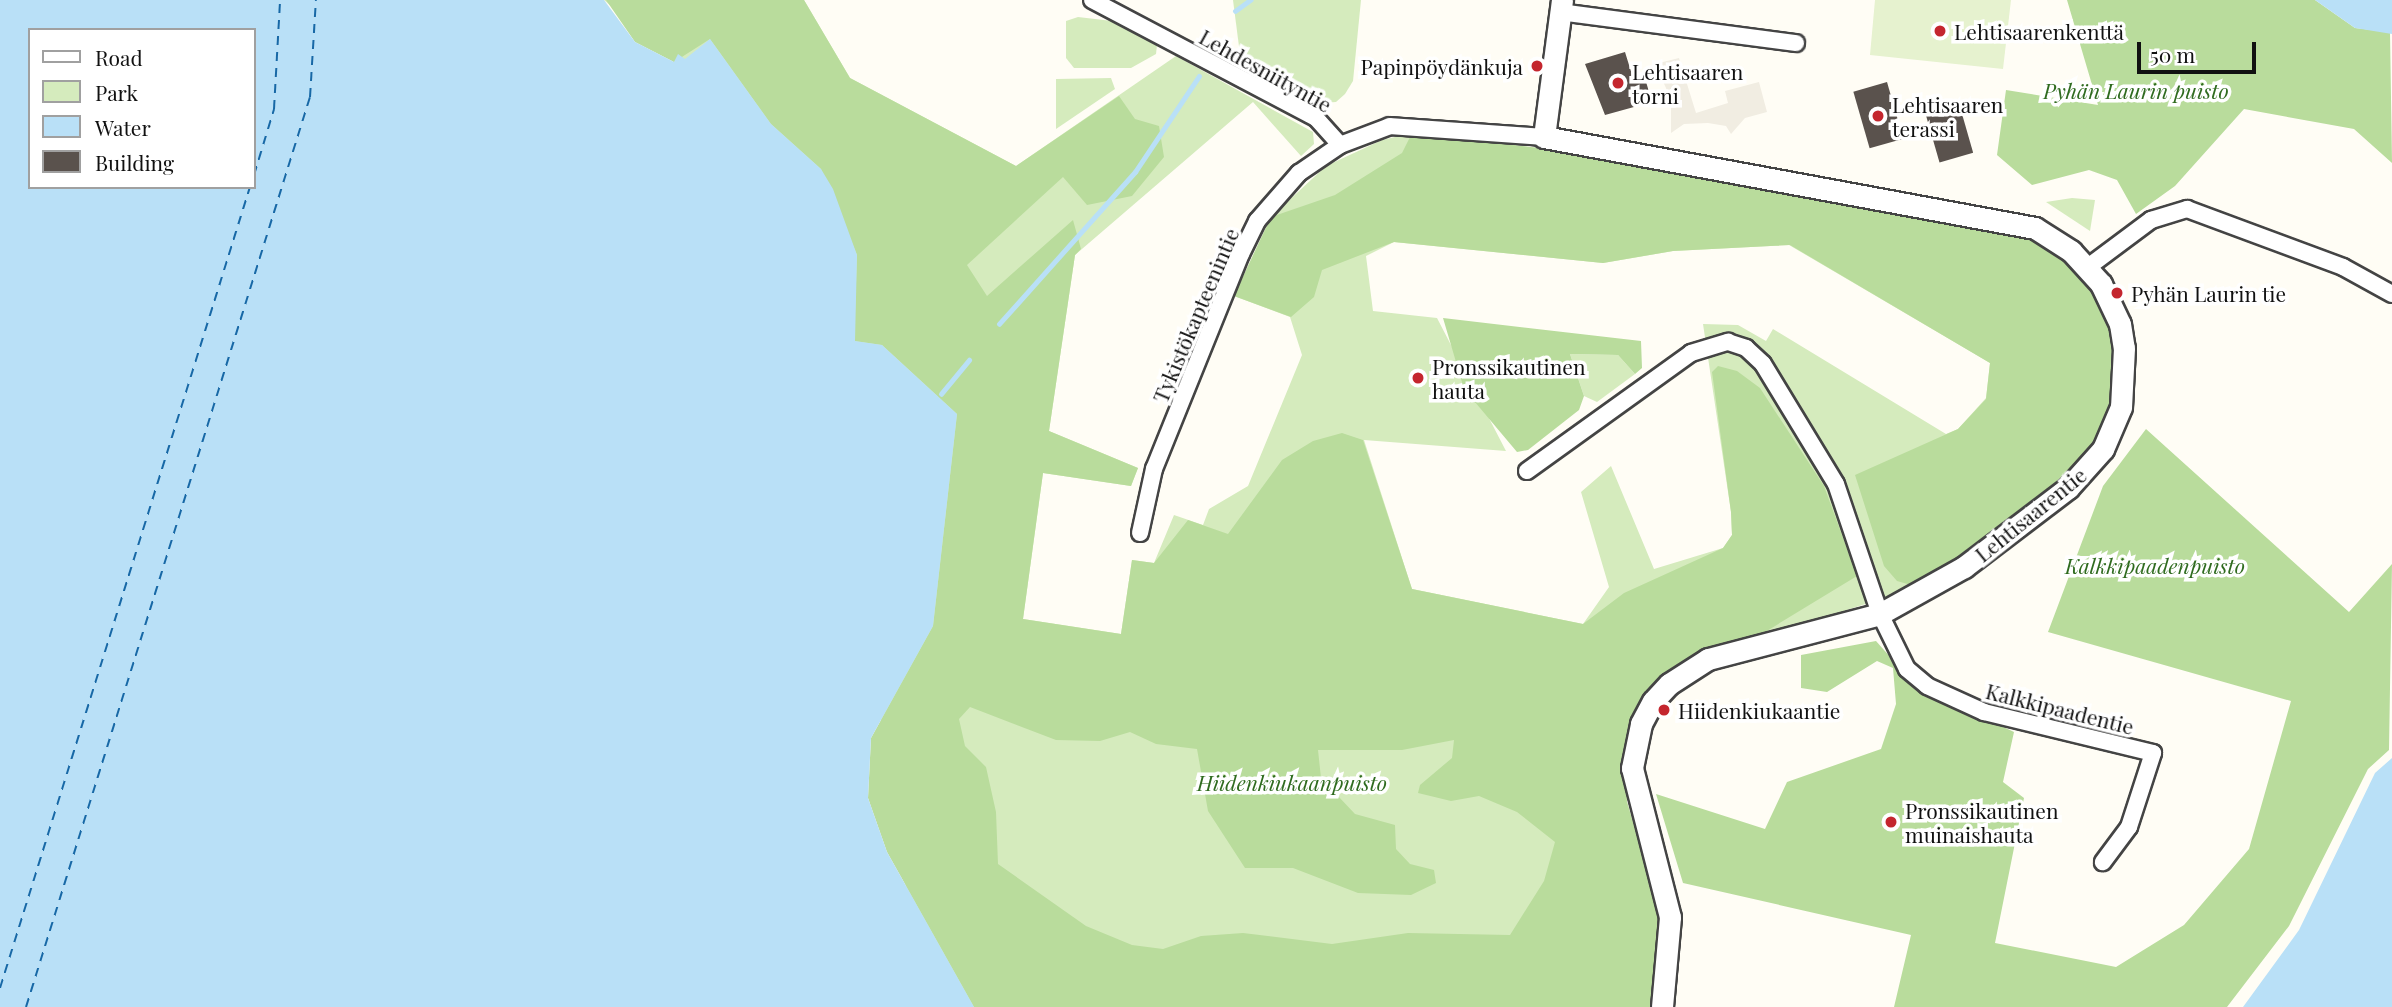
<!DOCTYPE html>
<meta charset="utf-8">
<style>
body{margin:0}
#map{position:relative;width:2392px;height:1007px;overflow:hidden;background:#fffdf5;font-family:"Playfair Display",serif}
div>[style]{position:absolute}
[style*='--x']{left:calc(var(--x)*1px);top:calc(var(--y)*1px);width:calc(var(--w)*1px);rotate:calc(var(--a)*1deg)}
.green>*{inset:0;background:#d5ebbd}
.forest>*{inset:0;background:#b9dc9c}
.pitch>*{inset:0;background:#e6f2cf}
.plaza>*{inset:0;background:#f1ede2}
.water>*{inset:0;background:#b9e0f7}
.stream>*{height:4.5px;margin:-2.25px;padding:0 2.25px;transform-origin:2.25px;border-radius:2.25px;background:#b9e0f7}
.ferry>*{height:2px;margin-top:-1px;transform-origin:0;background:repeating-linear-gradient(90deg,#1768a6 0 9px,transparent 0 16px)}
.building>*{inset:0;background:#5a524d;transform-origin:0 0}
.roads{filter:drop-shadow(2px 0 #444) drop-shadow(-2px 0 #444) drop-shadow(0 2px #444) drop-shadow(0 -2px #444)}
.minor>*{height:16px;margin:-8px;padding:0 8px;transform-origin:8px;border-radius:8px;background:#fff}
.tertiary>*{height:21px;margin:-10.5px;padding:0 10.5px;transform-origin:10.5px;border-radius:10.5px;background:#fff}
.dots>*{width:19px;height:19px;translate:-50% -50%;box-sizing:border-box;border:4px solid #fff;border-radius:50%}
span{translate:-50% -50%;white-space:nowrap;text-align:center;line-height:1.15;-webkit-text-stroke:7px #fff;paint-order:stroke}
.poi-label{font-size:21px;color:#111}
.left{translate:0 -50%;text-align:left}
.right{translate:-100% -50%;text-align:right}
.street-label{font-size:21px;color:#111}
.park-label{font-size:21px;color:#2f6b1f;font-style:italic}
.legend{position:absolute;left:28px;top:28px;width:228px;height:161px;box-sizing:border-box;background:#fff;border:2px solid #a0a0a0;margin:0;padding:9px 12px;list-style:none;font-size:21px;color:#111}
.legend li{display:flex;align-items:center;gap:14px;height:35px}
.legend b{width:35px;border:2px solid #a0a0a0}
.scale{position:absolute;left:2137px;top:42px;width:119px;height:32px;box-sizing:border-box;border:4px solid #111;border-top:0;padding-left:9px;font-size:21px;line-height:24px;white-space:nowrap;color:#111;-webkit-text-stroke:5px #fff;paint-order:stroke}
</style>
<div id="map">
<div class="green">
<i style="clip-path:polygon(evenodd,604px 0,804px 0,850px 78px,1016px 166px,1176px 56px,1313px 132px,1314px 144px,1301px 156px,1253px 102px,1075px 255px,1049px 431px,1138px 468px,1131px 486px,1043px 473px,1023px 619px,1121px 634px,1132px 560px,1154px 563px,1174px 515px,1203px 525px,1209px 509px,1248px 486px,1302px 355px,1290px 317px,1234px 296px,1271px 217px,1326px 166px,1382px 140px,1412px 133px,1555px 150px,2082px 270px,1918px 587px,1763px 637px,1637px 710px,1624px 754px,1627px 802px,1655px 892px,1650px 1007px,924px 1007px,825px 348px,674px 62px,604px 0,1394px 242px,1603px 263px,1673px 251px,1789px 245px,1990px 363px,1986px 398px,1958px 429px,1946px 434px,1773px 329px,1766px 341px,1738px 325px,1703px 324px,1731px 512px,1732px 535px,1723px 548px,1654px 569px,1611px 466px,1581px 492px,1609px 587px,1583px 624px,1412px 589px,1364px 440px,1506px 451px,1437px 318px,1373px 311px,1366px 256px,1394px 242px)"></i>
<i style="clip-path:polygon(1233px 0,1361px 0,1353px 81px,1345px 94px,1336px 102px,1322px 103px,1241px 62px)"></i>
<i style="clip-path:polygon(1078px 17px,1112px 21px,1157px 45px,1156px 54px,1131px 68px,1074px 68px,1066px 58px,1066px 21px)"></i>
<i style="clip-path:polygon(1056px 79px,1111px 78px,1115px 89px,1056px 129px)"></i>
<i style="clip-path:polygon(2072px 198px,2095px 200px,2090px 231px,2046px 202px)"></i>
<i style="clip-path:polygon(1570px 354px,1618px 355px,1635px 374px,1597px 402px,1584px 396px)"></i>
</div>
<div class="forest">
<i style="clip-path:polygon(evenodd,606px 0,804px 0,850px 78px,1016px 166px,1119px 96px,1135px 119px,1159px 126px,1164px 157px,1132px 196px,1087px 205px,1063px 177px,967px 265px,987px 296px,1073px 220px,1081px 249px,1075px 255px,1049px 431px,1138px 468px,1131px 486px,1043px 473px,1023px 619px,1121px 634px,1132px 560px,1154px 563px,1188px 520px,1228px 534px,1282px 460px,1313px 441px,1342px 433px,1363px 440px,1412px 589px,1583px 624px,1624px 593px,1723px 548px,1732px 535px,1731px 512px,1712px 372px,1718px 366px,1737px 371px,1760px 388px,1824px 486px,1857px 576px,1637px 710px,1624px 754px,1627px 802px,1660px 917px,1650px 1007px,974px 1007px,887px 852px,868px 798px,871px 738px,933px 626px,957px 414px,882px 345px,854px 341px,857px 255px,821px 169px,771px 124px,710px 39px,674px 62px,635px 42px,606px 0,970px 707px,1056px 740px,1100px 741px,1130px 732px,1156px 744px,1197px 749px,1208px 811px,1245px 868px,1293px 868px,1358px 893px,1411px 895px,1436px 883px,1434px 870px,1410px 864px,1396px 849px,1395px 825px,1355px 814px,1321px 778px,1318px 750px,1402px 750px,1454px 740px,1452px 758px,1420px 785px,1418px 793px,1451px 801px,1479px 796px,1517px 812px,1555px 842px,1544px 881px,1510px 935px,1408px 933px,1332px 944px,1243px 933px,1201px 936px,1163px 949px,1132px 945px,1086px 926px,998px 864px,996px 812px,986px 767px,965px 746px,959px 719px,970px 707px)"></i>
<i style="clip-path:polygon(2067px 0,2315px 0,2355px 28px,2390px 32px,2392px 163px,2354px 129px,2244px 109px,2175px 186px,2136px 214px,2117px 180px,2089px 170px,2032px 185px,1997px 155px,2006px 90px,2098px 105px)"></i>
<i style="clip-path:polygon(1412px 133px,1555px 150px,2041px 239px,2082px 270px,2113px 324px,2118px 372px,2101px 434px,2070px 475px,1918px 587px,1897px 581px,1884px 566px,1855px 475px,1958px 429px,1986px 399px,1990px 363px,1790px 245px,1673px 251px,1603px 263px,1394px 242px,1322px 270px,1314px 297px,1291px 317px,1234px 296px,1271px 217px,1335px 195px,1402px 153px)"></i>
<i style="clip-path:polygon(1443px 318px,1641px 341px,1642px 368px,1635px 374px,1618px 355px,1570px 354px,1584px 396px,1579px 410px,1528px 450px,1517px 452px,1464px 389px)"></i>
<i style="clip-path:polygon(2146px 429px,2349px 612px,2392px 564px,2389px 750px,2368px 769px,2289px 926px,2227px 1007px,1894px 1007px,1911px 935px,1683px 883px,1656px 794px,1765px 829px,1787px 782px,1881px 749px,1896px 704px,1893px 668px,1877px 661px,1827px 692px,1801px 688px,1801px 655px,1876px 641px,1916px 686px,2014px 732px,2003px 782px,2024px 798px,1995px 943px,2116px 967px,2184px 925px,2249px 849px,2291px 701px,2048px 632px,2103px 486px)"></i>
</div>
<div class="pitch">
<i style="clip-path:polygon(1875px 0,2011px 0,2003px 69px,1870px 55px)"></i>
</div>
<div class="plaza">
<i style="clip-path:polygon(1679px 58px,1696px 113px,1728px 103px,1725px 91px,1759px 82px,1767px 112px,1745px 118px,1731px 134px,1726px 126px,1708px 123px,1684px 124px,1671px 133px,1671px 99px,1655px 64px)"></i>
</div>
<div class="water">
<i style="clip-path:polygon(evenodd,0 0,604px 0,635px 42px,674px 62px,678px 54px,685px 59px,710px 39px,771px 124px,821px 169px,833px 189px,857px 255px,855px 341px,882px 345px,957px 414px,933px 626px,871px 738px,868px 798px,887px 852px,974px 1007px,0 1007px,0 0,30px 30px,254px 30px,254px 187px,30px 187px,30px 30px)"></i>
<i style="clip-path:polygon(2315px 0,2392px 0,2392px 34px,2355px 28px)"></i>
<i style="clip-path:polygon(2392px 758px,2392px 1007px,2243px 1007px,2299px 930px,2375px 773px)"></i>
</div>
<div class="stream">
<i style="--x:1235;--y:11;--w:19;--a:-36"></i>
<i style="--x:999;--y:324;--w:204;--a:-48.2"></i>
<i style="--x:1135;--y:172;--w:115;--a:-56.3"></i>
<i style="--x:941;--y:394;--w:44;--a:-50.5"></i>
</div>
<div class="ferry">
<i style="--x:254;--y:175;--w:69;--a:-73.1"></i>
<i style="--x:274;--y:109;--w:109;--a:-86.8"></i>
<i style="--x:0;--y:988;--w:839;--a:-72.67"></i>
<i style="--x:26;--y:1007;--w:953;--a:-72.67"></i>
<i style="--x:310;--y:97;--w:97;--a:-86.5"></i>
</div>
<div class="building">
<i style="clip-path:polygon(1625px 52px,1633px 78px,1644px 75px,1652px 102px,1605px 115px,1585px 64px)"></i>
<i style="left:1887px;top:82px;width:59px;height:35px;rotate:74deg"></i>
<i style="left:1958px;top:100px;width:55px;height:35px;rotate:74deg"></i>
</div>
<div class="roads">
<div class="minor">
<i style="--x:1092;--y:0;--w:253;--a:27.8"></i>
<i style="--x:1316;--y:118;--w:36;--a:48"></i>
<i style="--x:1560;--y:12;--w:238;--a:7.5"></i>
<i style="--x:2088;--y:267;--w:79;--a:-36.7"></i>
<i style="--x:2151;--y:220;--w:38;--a:-17"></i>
<i style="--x:2187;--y:209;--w:166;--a:20.4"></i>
<i style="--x:2343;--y:267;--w:56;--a:28.9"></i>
<i style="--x:1527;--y:471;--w:202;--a:-35.7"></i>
<i style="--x:1691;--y:353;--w:39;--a:-17"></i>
<i style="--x:1728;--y:342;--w:19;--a:18"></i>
<i style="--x:1746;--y:348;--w:23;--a:43"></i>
<i style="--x:1763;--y:364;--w:140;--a:58.7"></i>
<i style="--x:1836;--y:484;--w:137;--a:71.3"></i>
<i style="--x:1880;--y:614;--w:61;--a:63.9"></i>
<i style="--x:1907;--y:669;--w:26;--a:40"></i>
<i style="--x:1927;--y:686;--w:63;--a:24.5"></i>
<i style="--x:1984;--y:712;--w:174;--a:13.6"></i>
<i style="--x:2153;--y:753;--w:78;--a:108"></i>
<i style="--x:2129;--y:827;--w:44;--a:126.6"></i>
<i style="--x:1140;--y:533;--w:66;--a:-77.7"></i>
<i style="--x:1154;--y:469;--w:232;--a:-68"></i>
<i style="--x:1241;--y:254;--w:37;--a:-64"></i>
<i style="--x:1257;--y:221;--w:64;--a:-48.8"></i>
<i style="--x:1299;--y:173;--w:50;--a:-34.3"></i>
<i style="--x:1340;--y:145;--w:53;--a:-20.8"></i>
<i style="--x:1390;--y:126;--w:154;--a:4.1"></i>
</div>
<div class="tertiary">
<i style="--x:1562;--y:0;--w:138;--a:97.5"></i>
<i style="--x:1544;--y:137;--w:499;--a:10.5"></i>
<i style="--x:2035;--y:228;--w:43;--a:32.6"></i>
<i style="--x:2071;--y:251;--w:45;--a:47.7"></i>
<i style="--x:2101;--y:284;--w:44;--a:64.6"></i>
<i style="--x:2120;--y:324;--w:24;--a:81"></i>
<i style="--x:2124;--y:348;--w:59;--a:92.9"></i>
<i style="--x:2121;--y:407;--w:46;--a:113.2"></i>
<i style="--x:2103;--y:449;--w:52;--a:131.9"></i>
<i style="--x:2068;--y:488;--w:131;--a:142.8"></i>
<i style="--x:1964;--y:567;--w:96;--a:150.8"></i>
<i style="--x:1880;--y:614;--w:178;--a:165.3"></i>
<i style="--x:1708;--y:659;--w:46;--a:147.3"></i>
<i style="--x:1669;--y:684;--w:23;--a:133"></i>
<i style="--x:1653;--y:701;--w:26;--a:118"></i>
<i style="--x:1641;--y:724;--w:45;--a:101.6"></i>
<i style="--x:1632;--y:768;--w:154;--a:75.7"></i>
<i style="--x:1670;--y:917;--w:90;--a:95.1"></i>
</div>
</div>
<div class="dots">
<i style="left:1940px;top:31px;background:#c4262e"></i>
<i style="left:1537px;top:66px;background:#c4262e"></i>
<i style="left:1618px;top:83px;background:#c4262e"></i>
<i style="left:1878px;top:116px;background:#c4262e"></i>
<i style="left:2117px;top:293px;background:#c4262e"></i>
<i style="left:1418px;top:378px;background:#c4262e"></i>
<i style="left:1664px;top:710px;background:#c4262e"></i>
<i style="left:1891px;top:822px;background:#c4262e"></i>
</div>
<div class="poi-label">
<span class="left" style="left:1954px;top:31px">Lehtisaarenkenttä</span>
<span class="right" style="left:1523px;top:66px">Papinpöydänkuja</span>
<span class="left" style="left:1632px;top:83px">Lehtisaaren<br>torni</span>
<span class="left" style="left:1892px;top:116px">Lehtisaaren<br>terassi</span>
<span class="left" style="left:2131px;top:293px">Pyhän Laurin tie</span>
<span class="left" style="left:1432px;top:378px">Pronssikautinen<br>hauta</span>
<span class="left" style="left:1678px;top:710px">Hiidenkiukaantie</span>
<span class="left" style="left:1905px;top:822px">Pronssikautinen<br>muinaishauta</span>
</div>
<div class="street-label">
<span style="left:1266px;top:70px;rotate:29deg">Lehdesniityntie</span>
<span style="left:1195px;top:315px;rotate:-67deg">Tykistökapteenintie</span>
<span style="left:2030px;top:514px;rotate:-39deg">Lehtisaarentie</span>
<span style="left:2060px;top:708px;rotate:14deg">Kalkkipaadentie</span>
</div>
<div class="park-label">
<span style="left:2136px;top:90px">Pyhän Laurin puisto</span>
<span style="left:2155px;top:565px">Kalkkipaadenpuisto</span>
<span style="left:1292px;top:782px">Hiidenkiukaanpuisto</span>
</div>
<ul class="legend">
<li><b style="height:9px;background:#fff"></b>Road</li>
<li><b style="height:19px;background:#d5ebbd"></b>Park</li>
<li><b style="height:19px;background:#b9e0f7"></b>Water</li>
<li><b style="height:19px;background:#5a524d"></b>Building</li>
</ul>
<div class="scale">50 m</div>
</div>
